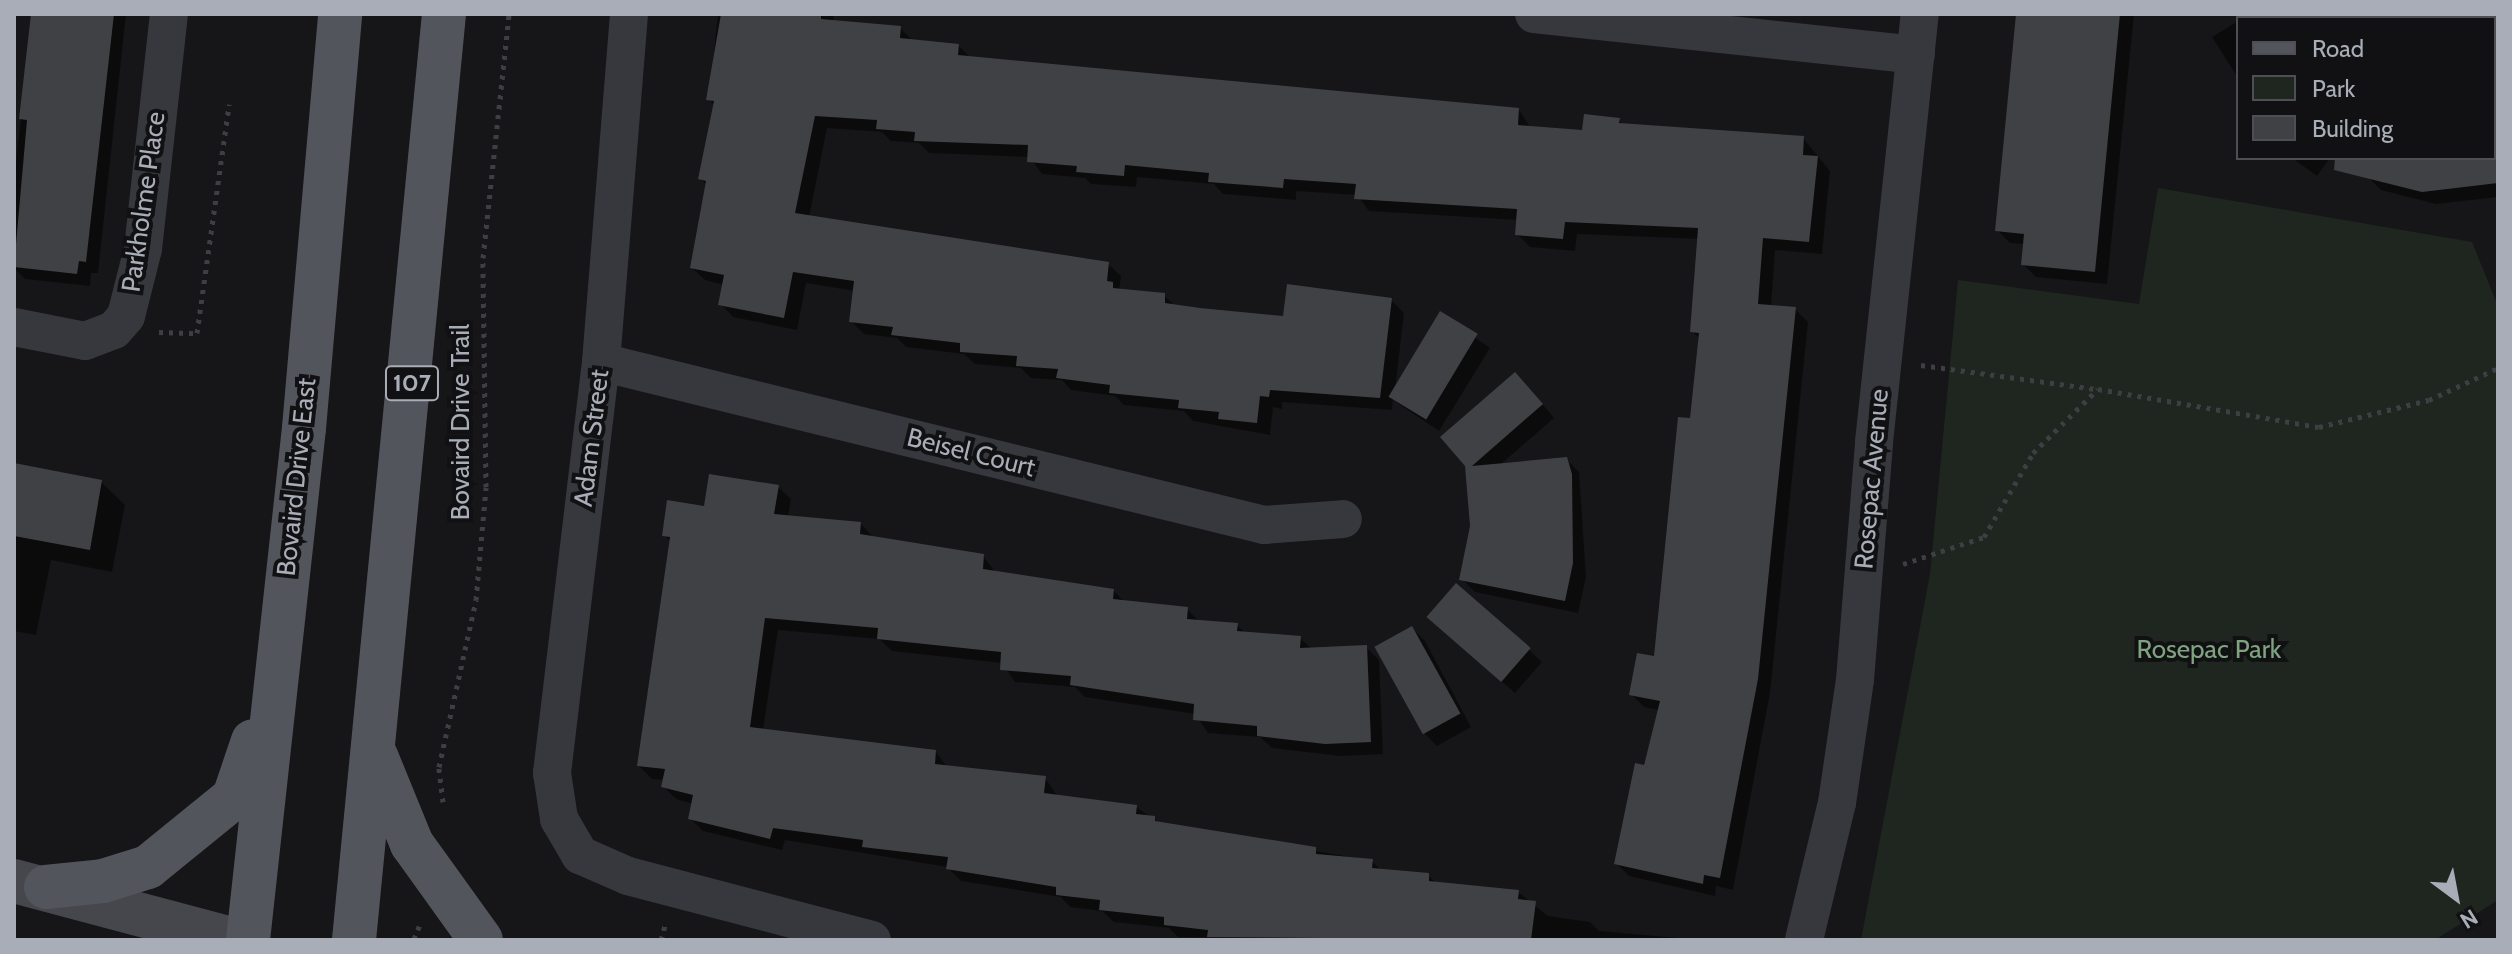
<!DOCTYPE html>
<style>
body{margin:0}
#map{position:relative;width:2512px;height:954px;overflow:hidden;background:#161618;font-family:Cabin,sans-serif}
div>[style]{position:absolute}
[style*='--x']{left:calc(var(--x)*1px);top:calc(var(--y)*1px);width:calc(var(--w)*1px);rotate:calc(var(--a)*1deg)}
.green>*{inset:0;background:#1e261f}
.shadow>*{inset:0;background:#0007}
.building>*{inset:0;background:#404145;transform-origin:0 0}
.path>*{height:5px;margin-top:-2.5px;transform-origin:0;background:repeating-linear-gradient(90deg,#3d3f44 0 4px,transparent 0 10px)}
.street>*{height:38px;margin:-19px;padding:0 19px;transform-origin:19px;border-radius:19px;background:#37383d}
.secondary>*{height:44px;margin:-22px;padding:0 22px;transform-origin:22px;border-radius:22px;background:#45474d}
.primary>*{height:44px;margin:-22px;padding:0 22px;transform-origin:22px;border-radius:22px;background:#53555c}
span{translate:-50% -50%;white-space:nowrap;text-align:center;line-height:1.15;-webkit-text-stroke:8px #111113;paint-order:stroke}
.shield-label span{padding:2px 6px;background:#111113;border:2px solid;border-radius:6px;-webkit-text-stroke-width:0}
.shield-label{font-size:24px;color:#a8adb8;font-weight:700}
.street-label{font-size:26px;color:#a8adb8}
.park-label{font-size:26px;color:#7fa381}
.frame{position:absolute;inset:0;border:16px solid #a8adb8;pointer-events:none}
.legend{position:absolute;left:2236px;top:16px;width:260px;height:144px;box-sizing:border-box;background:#111113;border:2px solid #4d4f55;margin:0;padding:10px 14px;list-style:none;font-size:24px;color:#a8adb8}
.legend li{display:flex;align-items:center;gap:16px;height:40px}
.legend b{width:40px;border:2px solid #4d4f55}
.north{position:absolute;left:2416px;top:858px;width:80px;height:80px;-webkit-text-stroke:6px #111113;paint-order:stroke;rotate:148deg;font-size:22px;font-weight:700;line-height:32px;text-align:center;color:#a8adb8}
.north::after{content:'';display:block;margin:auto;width:28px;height:36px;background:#a8adb8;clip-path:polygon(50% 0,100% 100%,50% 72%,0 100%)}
</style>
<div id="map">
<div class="green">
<i style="clip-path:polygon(2158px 188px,2472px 242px,2498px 306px,2498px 900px,2435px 940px,1861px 940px,1930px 574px,1958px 280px,2139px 304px)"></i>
</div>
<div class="shadow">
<i style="clip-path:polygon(33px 14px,126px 14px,98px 273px,91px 273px,90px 286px,25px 279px,14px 268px,14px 179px)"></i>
<i style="clip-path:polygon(718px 14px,833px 14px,834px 22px,900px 28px,913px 41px,958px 45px,971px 58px,1519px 110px,1531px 128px,1584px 133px,1619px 120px,1624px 125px,1803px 138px,1830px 171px,1822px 254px,1775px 250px,1771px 307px,1795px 309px,1808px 322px,1770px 693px,1733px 890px,1716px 886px,1715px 896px,1629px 876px,1616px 863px,1659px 710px,1644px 707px,1632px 695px,1655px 658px,1692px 420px,1701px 340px,1692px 331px,1699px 239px,1577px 234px,1575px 251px,1530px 247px,1517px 234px,1518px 220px,1369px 211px,1357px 195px,1296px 191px,1296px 200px,1223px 194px,1214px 184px,1137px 177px,1136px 187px,1091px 184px,1085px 178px,1042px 174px,1029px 157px,929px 153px,919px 143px,891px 141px,882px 132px,827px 128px,809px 217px,1108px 264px,1121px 276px,1119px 291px,1164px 295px,1175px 306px,1284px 319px,1391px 300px,1404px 313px,1395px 390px,1440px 313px,1490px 348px,1439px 431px,1393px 400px,1392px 410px,1282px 402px,1282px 409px,1273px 407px,1270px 435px,1193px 421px,1184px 411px,1124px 405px,1115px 396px,1071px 390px,1062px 380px,1031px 378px,1021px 368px,975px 364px,964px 354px,906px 347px,897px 338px,864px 334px,851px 321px,855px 291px,806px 283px,797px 330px,733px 317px,721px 304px,724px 285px,705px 280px,692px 268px,707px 186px,700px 178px,715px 106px,709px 99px)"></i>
<i style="clip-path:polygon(2019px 14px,2134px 14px,2107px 284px,2036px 277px,2023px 264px,2025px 244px,2010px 243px,1997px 230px)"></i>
<i style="clip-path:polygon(2249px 14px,2328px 14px,2243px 18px)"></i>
<i style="clip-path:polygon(2238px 21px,2238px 78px,2212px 37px)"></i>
<i style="clip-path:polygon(2498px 76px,2498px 197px,2436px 204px,2381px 190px,2368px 177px,2373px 158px,2494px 158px)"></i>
<i style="clip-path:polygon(2292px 158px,2330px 158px,2317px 176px)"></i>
<i style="clip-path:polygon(1528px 387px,1554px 418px,1500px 465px,1566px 459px,1579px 472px,1586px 577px,1578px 613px,1475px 592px,1462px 579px,1472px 527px,1467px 466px)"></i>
<i style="clip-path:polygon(14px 465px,101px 482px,125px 505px,112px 572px,51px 560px,36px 635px,14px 631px)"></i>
<i style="clip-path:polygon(778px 487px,791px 499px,788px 517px,861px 524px,873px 537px,983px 556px,996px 573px,1113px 590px,1125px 602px,1187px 609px,1200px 622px,1237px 625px,1245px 633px,1300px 638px,1312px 649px,1366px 647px,1379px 660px,1383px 754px,1340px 756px,1272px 748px,1260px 737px,1208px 733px,1195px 714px,1085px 697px,1075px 687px,1015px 682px,1002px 663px,892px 651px,879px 639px,778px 630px,763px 730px,936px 752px,948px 768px,1045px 778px,1058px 797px,1136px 807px,1160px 823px,1372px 861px,1382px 871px,1428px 875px,1437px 884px,1518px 892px,1548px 916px,1590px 922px,1599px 931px,1701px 940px,1178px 937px,1169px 928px,1114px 922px,1102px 911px,1070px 907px,1061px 897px,961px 881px,947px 867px,785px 840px,782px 850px,703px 831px,690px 818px,693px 804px,676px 799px,663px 786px,665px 780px,652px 779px,639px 766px,671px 542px,664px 535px,705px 509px)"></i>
<i style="clip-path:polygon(1412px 628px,1425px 641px,1471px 727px,1437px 746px,1424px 733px)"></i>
<i style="clip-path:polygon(1442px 629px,1529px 650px,1542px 662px,1515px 693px)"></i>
</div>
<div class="building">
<i style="clip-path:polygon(31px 14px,114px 14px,86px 262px,79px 261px,77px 274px,14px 267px,27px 120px,19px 119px)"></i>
<i style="clip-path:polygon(721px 14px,821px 14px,821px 19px,901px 26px,900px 38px,959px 44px,958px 55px,1519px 108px,1518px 125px,1582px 130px,1584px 114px,1620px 118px,1619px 123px,1804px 136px,1803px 155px,1818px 156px,1809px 242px,1763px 238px,1758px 304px,1796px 307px,1758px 679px,1720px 878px,1704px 875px,1703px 884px,1614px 864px,1635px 763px,1644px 765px,1660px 701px,1629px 695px,1637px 653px,1654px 656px,1678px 417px,1690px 418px,1699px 333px,1690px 332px,1698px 228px,1565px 222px,1563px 239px,1515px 235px,1517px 209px,1354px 199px,1356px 184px,1284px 179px,1283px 188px,1208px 182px,1209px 173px,1125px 165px,1124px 176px,1076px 172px,1077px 166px,1027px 162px,1028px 145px,914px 141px,915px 132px,876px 129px,877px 120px,815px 116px,795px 213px,1109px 262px,1107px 281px,1113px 282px,1113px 288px,1165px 293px,1165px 303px,1200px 308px,1283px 316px,1287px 284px,1392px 298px,1380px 398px,1270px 390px,1269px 397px,1260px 396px,1257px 423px,1218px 419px,1219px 412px,1178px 408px,1179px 400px,1109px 393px,1110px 385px,1056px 378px,1058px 369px,1016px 366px,1017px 356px,960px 352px,960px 343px,891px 335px,893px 327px,849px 322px,854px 281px,793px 272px,784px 318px,718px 305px,724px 275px,690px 268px,706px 181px,698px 179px,714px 101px,706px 100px)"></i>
<i style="clip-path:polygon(2016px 14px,2120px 14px,2095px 272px,2021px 265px,2024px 234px,1995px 231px)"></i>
<i style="clip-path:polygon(2335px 158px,2498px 158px,2498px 183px,2422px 192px,2334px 170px)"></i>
<i style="left:1440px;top:311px;width:44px;height:100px;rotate:31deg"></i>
<i style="clip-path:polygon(1515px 372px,1543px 404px,1472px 466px,1567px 457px,1572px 474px,1573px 563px,1565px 601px,1459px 580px,1470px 526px,1465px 466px,1440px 437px)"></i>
<i style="clip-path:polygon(14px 463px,102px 480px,90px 550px,14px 536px)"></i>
<i style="clip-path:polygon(709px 474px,779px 485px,774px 514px,861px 522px,860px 534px,984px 554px,983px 569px,1114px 589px,1113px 599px,1188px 607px,1187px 619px,1238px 623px,1237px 631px,1301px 636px,1300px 648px,1367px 645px,1371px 742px,1325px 744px,1257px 736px,1257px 726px,1193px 720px,1194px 704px,1070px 685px,1071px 676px,1000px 670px,1001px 652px,877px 639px,878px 628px,765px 618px,750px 727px,936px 750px,935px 764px,1046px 776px,1044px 793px,1137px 805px,1136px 814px,1155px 816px,1155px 821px,1316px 847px,1316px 854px,1373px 859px,1372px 868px,1429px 873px,1429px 881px,1519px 890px,1518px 899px,1536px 901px,1531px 940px,1207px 937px,1208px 930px,1164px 925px,1164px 917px,1099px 910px,1100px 900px,1056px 895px,1056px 887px,946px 869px,948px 857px,862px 847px,863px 840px,773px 828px,770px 839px,688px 819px,693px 795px,661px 787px,665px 769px,637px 766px,670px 537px,662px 536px,667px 500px,704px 506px)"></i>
<i style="left:1456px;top:583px;width:99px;height:45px;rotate:41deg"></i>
<i style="left:1412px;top:626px;width:100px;height:43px;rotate:61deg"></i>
</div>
<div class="path">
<i style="--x:159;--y:332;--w:38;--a:2"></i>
<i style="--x:197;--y:333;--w:231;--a:-82"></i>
<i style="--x:1921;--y:365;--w:178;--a:7.8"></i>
<i style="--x:1903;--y:564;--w:85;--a:-18.4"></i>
<i style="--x:1984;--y:537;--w:97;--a:-59.7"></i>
<i style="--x:2033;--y:453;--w:91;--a:-44.6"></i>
<i style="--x:2098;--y:389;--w:224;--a:9.8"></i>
<i style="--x:2319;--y:427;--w:113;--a:-13.8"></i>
<i style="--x:2429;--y:400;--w:76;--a:-24.9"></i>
<i style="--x:443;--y:802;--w:35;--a:-97"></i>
<i style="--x:439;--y:767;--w:171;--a:-77.5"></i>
<i style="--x:476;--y:600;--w:113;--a:-84.9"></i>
<i style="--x:486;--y:487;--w:229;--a:-90.8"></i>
<i style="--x:483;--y:258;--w:245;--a:-83.9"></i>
<i style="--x:414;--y:939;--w:16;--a:-68"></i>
<i style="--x:661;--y:940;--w:16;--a:-75"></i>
</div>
<div class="street">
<i style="--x:629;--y:14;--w:349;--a:94.6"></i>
<i style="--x:601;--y:362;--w:414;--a:96.8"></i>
<i style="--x:552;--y:773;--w:47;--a:81.3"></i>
<i style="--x:559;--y:819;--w:42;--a:59.7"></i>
<i style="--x:580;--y:855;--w:52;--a:23.6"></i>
<i style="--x:628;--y:876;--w:252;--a:14.7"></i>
<i style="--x:1534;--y:14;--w:384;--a:6.1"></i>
<i style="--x:14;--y:327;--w:72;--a:11.2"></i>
<i style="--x:85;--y:341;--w:31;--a:-21"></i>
<i style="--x:114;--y:330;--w:18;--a:-49"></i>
<i style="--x:126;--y:316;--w:69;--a:-75.8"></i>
<i style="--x:143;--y:249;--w:236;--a:-83.7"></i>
<i style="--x:601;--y:362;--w:683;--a:13.81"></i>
<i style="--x:1264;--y:525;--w:79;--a:-4.3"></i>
<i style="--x:1804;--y:940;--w:141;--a:-76.5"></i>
<i style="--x:1837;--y:803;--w:124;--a:-81.7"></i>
<i style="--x:1855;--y:680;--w:239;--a:-85.4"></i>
<i style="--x:1874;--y:442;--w:430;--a:-83.9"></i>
</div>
<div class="secondary">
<i style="--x:14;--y:881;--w:230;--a:14.9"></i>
</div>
<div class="primary">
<i style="--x:376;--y:756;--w:95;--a:67.8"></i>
<i style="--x:412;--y:844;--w:118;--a:54.3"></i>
<i style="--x:46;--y:887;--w:57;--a:-6"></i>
<i style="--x:103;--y:881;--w:47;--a:-17.3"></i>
<i style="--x:148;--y:867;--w:111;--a:-39.1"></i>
<i style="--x:234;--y:797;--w:59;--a:-71.3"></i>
<i style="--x:248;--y:940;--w:515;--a:-83.76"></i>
<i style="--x:304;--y:428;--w:416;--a:-85"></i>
<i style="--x:354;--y:940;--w:930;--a:-84.45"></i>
</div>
<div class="shield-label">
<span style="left:412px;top:383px">107</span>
</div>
<div class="street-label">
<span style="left:144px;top:202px;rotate:-82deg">Parkholme Place</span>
<span style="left:461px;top:422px;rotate:-90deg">Bovaird Drive Trail</span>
<span style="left:592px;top:438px;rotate:-83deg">Adam Street</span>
<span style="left:971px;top:453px;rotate:14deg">Beisel Court</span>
<span style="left:297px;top:477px;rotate:-84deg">Bovaird Drive East</span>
<span style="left:1872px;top:479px;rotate:-85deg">Rosepac Avenue</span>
</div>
<div class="park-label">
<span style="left:2209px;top:650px">Rosepac Park</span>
</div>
<div class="frame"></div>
<ul class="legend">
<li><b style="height:10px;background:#53555c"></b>Road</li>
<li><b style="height:22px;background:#1e261f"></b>Park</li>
<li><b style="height:22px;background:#404145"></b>Building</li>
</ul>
<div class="north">N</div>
</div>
